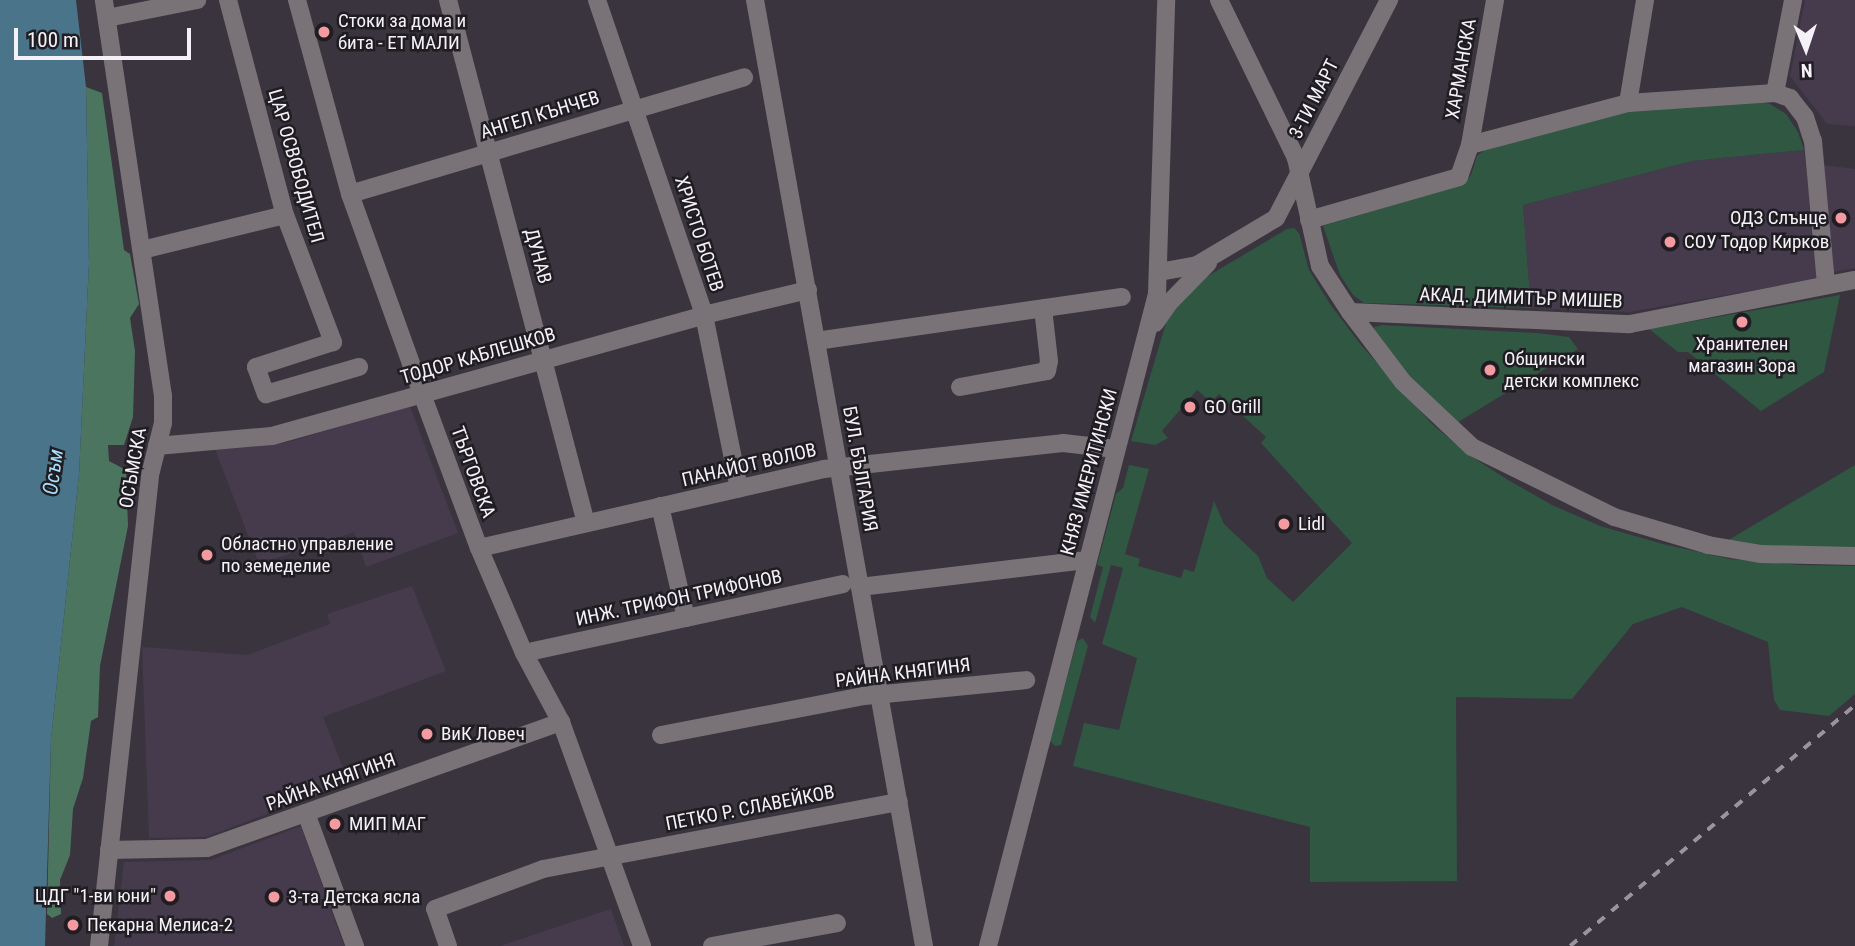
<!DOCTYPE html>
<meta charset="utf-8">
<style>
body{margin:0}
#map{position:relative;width:1855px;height:946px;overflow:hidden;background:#3a343f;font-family:"Roboto Condensed",sans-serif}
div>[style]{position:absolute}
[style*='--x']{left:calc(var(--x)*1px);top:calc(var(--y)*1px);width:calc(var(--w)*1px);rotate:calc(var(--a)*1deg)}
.built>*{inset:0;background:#453b4c}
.green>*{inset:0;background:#2f5742}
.forest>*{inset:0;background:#4c755f}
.water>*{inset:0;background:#4a748a}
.minor>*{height:18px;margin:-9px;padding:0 9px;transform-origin:9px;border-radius:9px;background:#797378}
.rail>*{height:3.5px;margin-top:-1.75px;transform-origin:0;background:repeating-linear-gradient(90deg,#99949d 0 9px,transparent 0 18px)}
.dots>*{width:19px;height:19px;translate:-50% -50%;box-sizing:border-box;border:4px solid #201d22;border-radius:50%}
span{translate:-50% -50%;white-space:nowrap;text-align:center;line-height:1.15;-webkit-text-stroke:5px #201d22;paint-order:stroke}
.poi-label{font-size:19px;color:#f5f1f8}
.left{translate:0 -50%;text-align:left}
.right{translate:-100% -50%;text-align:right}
.street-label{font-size:19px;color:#f5f1f8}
.water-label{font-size:21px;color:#a6defc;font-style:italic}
.north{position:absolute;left:1771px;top:14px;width:70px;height:70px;-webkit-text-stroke:5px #201d22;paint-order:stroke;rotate:178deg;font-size:19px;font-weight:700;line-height:28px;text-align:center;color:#f5f1f8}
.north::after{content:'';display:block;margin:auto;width:24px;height:32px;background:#f5f1f8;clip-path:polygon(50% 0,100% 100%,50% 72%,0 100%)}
.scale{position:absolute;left:14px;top:28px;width:177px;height:32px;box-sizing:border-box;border:4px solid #f5f1f8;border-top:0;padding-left:9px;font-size:21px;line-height:24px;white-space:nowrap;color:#f5f1f8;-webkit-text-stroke:5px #201d22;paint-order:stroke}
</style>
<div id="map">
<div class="built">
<i style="clip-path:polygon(1805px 0,1855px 0,1855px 126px,1827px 124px,1790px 76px)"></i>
<i style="clip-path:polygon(1804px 150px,1819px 279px,1629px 312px,1531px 308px,1523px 205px,1692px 161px)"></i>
<i style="clip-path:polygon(1823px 165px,1855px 169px,1855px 268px,1833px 272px)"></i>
<i style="clip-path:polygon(410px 406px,458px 533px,366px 567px,354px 532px,259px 564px,215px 449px,285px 443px)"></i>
<i style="clip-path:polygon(412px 586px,446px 671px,323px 717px,349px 783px,206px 837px,149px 838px,142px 647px,247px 655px,330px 624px,327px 614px)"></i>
<i style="clip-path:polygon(301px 826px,344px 946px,114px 946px,124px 862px,211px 860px)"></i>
<i style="clip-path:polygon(611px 909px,624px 946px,500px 946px)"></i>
</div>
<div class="green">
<i style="clip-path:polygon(1751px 100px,1770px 104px,1786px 114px,1798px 132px,1804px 150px,1692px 161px,1523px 205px,1531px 308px,1364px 303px,1353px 295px,1340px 275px,1323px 226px,1464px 184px,1471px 175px,1477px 156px,1484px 150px,1628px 109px)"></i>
<i style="clip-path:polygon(1294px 228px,1299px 233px,1309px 270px,1330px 304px,1361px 345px,1433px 425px,1469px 455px,1508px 480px,1552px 505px,1600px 526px,1663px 544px,1730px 559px,1800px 565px,1855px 566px,1855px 694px,1829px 716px,1780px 710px,1774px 700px,1768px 642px,1682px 607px,1633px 624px,1572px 699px,1456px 697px,1457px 881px,1310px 882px,1310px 827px,1073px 766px,1084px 723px,1119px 730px,1137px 658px,1102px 644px,1123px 568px,1111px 565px,1095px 623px,1090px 617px,1103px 567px,1097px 565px,1116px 494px,1123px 488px,1129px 465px,1149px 469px,1125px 554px,1140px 559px,1138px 566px,1181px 578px,1184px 569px,1194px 572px,1214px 501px,1224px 524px,1258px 556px,1267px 578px,1293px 602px,1352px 543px,1261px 443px,1266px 437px,1219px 394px,1211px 402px,1197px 390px,1162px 431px,1168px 438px,1155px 445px,1131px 441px,1168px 316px,1208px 276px,1287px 229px)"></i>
<i style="clip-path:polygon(1840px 295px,1824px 372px,1761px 411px,1688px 352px,1678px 352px,1649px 329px)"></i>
<i style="clip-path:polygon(1382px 325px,1537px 333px,1569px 337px,1578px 349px,1458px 422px,1411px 379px,1375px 334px,1374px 327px)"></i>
<i style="clip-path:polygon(1855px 465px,1855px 551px,1800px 550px,1725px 542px)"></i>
<i style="clip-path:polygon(1083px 638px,1088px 646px,1061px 745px,1055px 746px,1050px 741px,1077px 641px)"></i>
</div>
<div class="forest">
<i style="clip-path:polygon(86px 87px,102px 93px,124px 250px,130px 254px,139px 304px,130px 318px,135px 351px,133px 417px,124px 445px,108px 445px,109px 461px,126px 470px,128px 526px,100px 666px,98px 717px,91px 721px,83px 778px,73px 809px,70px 855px,60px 880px,61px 914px,52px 918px,47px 914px,51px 739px,79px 474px,89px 263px)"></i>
</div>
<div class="water">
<i style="clip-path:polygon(0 0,76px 0,86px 87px,89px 263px,79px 474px,51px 739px,45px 946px,0 946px)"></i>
</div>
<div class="minor">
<i style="--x:228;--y:0;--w:222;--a:75.2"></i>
<i style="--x:285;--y:215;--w:136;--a:69.3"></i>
<i style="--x:333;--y:342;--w:81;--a:162"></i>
<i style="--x:256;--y:367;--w:29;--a:70"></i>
<i style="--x:266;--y:394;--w:97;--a:-16.2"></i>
<i style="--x:297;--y:0;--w:201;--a:74.7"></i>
<i style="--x:350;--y:194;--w:213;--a:70.2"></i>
<i style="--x:422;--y:394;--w:164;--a:69.7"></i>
<i style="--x:479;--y:548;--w:114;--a:66.8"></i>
<i style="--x:524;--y:653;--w:78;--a:61.8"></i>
<i style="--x:561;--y:722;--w:238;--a:70.1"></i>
<i style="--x:448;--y:0;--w:541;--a:75.22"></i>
<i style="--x:597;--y:0;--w:333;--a:71.2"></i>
<i style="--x:704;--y:315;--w:177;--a:78.6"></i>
<i style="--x:755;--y:0;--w:961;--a:79.87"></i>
<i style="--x:1219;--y:0;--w:176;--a:64"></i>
<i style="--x:1296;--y:158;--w:111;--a:77.5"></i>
<i style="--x:1320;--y:266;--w:55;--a:56.9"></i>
<i style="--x:1350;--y:312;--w:88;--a:52.9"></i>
<i style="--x:1403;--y:382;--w:95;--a:43.3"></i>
<i style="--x:1472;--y:447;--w:158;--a:26.2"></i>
<i style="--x:1614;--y:517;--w:98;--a:16.6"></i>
<i style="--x:1708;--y:545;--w:54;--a:9.6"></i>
<i style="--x:1761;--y:554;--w:94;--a:1.2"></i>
<i style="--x:107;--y:18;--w:92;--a:-11.3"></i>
<i style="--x:1775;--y:93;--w:95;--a:-79"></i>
<i style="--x:1628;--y:103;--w:104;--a:-80.6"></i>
<i style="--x:1470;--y:145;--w:147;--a:-80.2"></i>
<i style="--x:350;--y:194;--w:411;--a:-16.5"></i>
<i style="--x:1309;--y:220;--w:156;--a:-16"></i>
<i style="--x:1459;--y:177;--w:34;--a:-71"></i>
<i style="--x:1470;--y:145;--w:163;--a:-14.9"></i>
<i style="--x:1628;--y:103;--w:147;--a:-3.9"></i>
<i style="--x:1775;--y:93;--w:16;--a:18"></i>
<i style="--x:1790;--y:98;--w:24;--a:52"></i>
<i style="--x:1805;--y:117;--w:25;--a:72"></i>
<i style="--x:1813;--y:141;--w:145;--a:84.8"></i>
<i style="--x:142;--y:250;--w:147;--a:-13.8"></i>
<i style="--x:1159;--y:272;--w:39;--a:-10"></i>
<i style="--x:1197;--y:265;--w:92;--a:-30.7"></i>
<i style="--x:1276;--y:218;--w:246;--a:-62.6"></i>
<i style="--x:1350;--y:312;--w:280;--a:2.5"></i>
<i style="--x:1630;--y:324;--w:229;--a:-11.1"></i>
<i style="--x:1155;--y:323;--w:24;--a:-55"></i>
<i style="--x:1169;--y:303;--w:56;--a:-45.7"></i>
<i style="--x:816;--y:341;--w:309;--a:-8.2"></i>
<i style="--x:960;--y:387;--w:88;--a:-10.4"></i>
<i style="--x:1047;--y:371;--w:10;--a:-79"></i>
<i style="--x:1049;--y:361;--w:53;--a:-96.5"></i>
<i style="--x:157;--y:446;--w:115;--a:-5"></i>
<i style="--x:272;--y:436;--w:449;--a:-15.6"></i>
<i style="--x:704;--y:315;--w:107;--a:-13.5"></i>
<i style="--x:660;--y:506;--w:115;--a:76.9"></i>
<i style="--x:479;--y:548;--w:354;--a:-12.9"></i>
<i style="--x:824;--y:469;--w:240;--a:-6.2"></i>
<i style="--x:1063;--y:443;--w:53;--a:6.5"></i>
<i style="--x:860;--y:587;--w:229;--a:-6.8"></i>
<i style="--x:524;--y:653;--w:326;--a:-12.2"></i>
<i style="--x:661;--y:735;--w:207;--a:-10.9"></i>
<i style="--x:864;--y:696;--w:163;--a:-5.6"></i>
<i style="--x:306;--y:813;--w:142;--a:69.8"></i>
<i style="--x:109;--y:850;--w:98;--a:-1.2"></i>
<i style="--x:207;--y:848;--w:376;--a:-19.6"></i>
<i style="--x:99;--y:946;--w:478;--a:-83.8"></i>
<i style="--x:151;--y:471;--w:49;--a:-76"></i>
<i style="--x:163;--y:423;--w:27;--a:-90"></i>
<i style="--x:163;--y:396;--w:400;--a:-98.5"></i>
<i style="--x:448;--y:946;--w:39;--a:-109"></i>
<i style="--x:435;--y:909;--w:115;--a:-20.3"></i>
<i style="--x:543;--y:869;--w:362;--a:-10.7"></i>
<i style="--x:712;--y:946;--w:127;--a:-10.4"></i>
<i style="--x:988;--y:946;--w:674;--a:-75.47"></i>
<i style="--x:1157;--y:294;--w:294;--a:-88.2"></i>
</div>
<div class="rail">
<i style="--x:1570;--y:946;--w:373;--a:-40.2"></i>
</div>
<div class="dots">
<i style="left:324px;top:32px;background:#f49aa1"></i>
<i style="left:1841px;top:218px;background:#f49aa1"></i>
<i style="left:1670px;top:242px;background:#f49aa1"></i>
<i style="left:1742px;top:322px;background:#f49aa1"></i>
<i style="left:1490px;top:370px;background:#f49aa1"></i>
<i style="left:1190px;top:407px;background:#f49aa1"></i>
<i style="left:1284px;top:524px;background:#f49aa1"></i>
<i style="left:207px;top:555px;background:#f49aa1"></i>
<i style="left:427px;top:734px;background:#f49aa1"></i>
<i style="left:335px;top:824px;background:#f49aa1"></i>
<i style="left:170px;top:896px;background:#f49aa1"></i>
<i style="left:274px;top:897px;background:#f49aa1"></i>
<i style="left:73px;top:925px;background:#f49aa1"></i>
</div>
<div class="poi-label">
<span class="left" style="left:338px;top:32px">Стоки за дома и<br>бита - ЕТ МАЛИ</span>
<span class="right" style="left:1827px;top:218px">ОДЗ Слънце</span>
<span class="left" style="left:1684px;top:242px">СОУ Тодор Кирков</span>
<span style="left:1742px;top:355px">Хранителен<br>магазин Зора</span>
<span class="left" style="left:1504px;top:370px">Общински<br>детски комплекс</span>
<span class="left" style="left:1204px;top:407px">GO Grill</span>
<span class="left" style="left:1298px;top:524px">Lidl</span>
<span class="left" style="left:221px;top:555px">Областно управление<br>по земеделие</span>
<span class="left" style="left:441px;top:734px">ВиК Ловеч</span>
<span class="left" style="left:349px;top:824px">МИП МАГ</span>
<span class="right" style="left:156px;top:896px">ЦДГ "1-ви юни"</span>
<span class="left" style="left:288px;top:897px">3-та Детска ясла</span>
<span class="left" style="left:87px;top:925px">Пекарна Мелиса-2</span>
</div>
<div class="street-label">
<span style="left:1461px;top:69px;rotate:-80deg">ХАРМАНСКА</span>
<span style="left:1314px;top:99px;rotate:-63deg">3-ТИ МАРТ</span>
<span style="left:540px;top:115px;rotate:-17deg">АНГЕЛ КЪНЧЕВ</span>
<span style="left:296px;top:166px;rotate:74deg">ЦАР ОСВОБОДИТЕЛ</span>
<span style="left:699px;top:234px;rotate:72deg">ХРИСТО БОТЕВ</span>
<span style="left:538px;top:256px;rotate:75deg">ДУНАВ</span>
<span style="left:1521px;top:298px;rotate:2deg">АКАД. ДИМИТЪР МИШЕВ</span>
<span style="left:478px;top:356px;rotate:-16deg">ТОДОР КАБЛЕШКОВ</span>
<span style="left:749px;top:465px;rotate:-13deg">ПАНАЙОТ ВОЛОВ</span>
<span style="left:133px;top:468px;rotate:-80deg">ОСЪМСКА</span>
<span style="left:860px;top:469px;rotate:80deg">БУЛ. БЪЛГАРИЯ</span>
<span style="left:473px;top:472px;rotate:70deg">ТЪРГОВСКА</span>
<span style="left:1089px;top:472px;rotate:-75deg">КНЯЗ ИМЕРИТИНСКИ</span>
<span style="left:679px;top:598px;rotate:-12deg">ИНЖ. ТРИФОН ТРИФОНОВ</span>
<span style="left:903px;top:673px;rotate:-7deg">РАЙНА КНЯГИНЯ</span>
<span style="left:331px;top:782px;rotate:-20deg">РАЙНА КНЯГИНЯ</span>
<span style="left:750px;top:808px;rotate:-11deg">ПЕТКО Р. СЛАВЕЙКОВ</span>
</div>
<div class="water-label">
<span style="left:53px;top:472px;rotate:-82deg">Осъм</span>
</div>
<div class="north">N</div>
<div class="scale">100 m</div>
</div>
